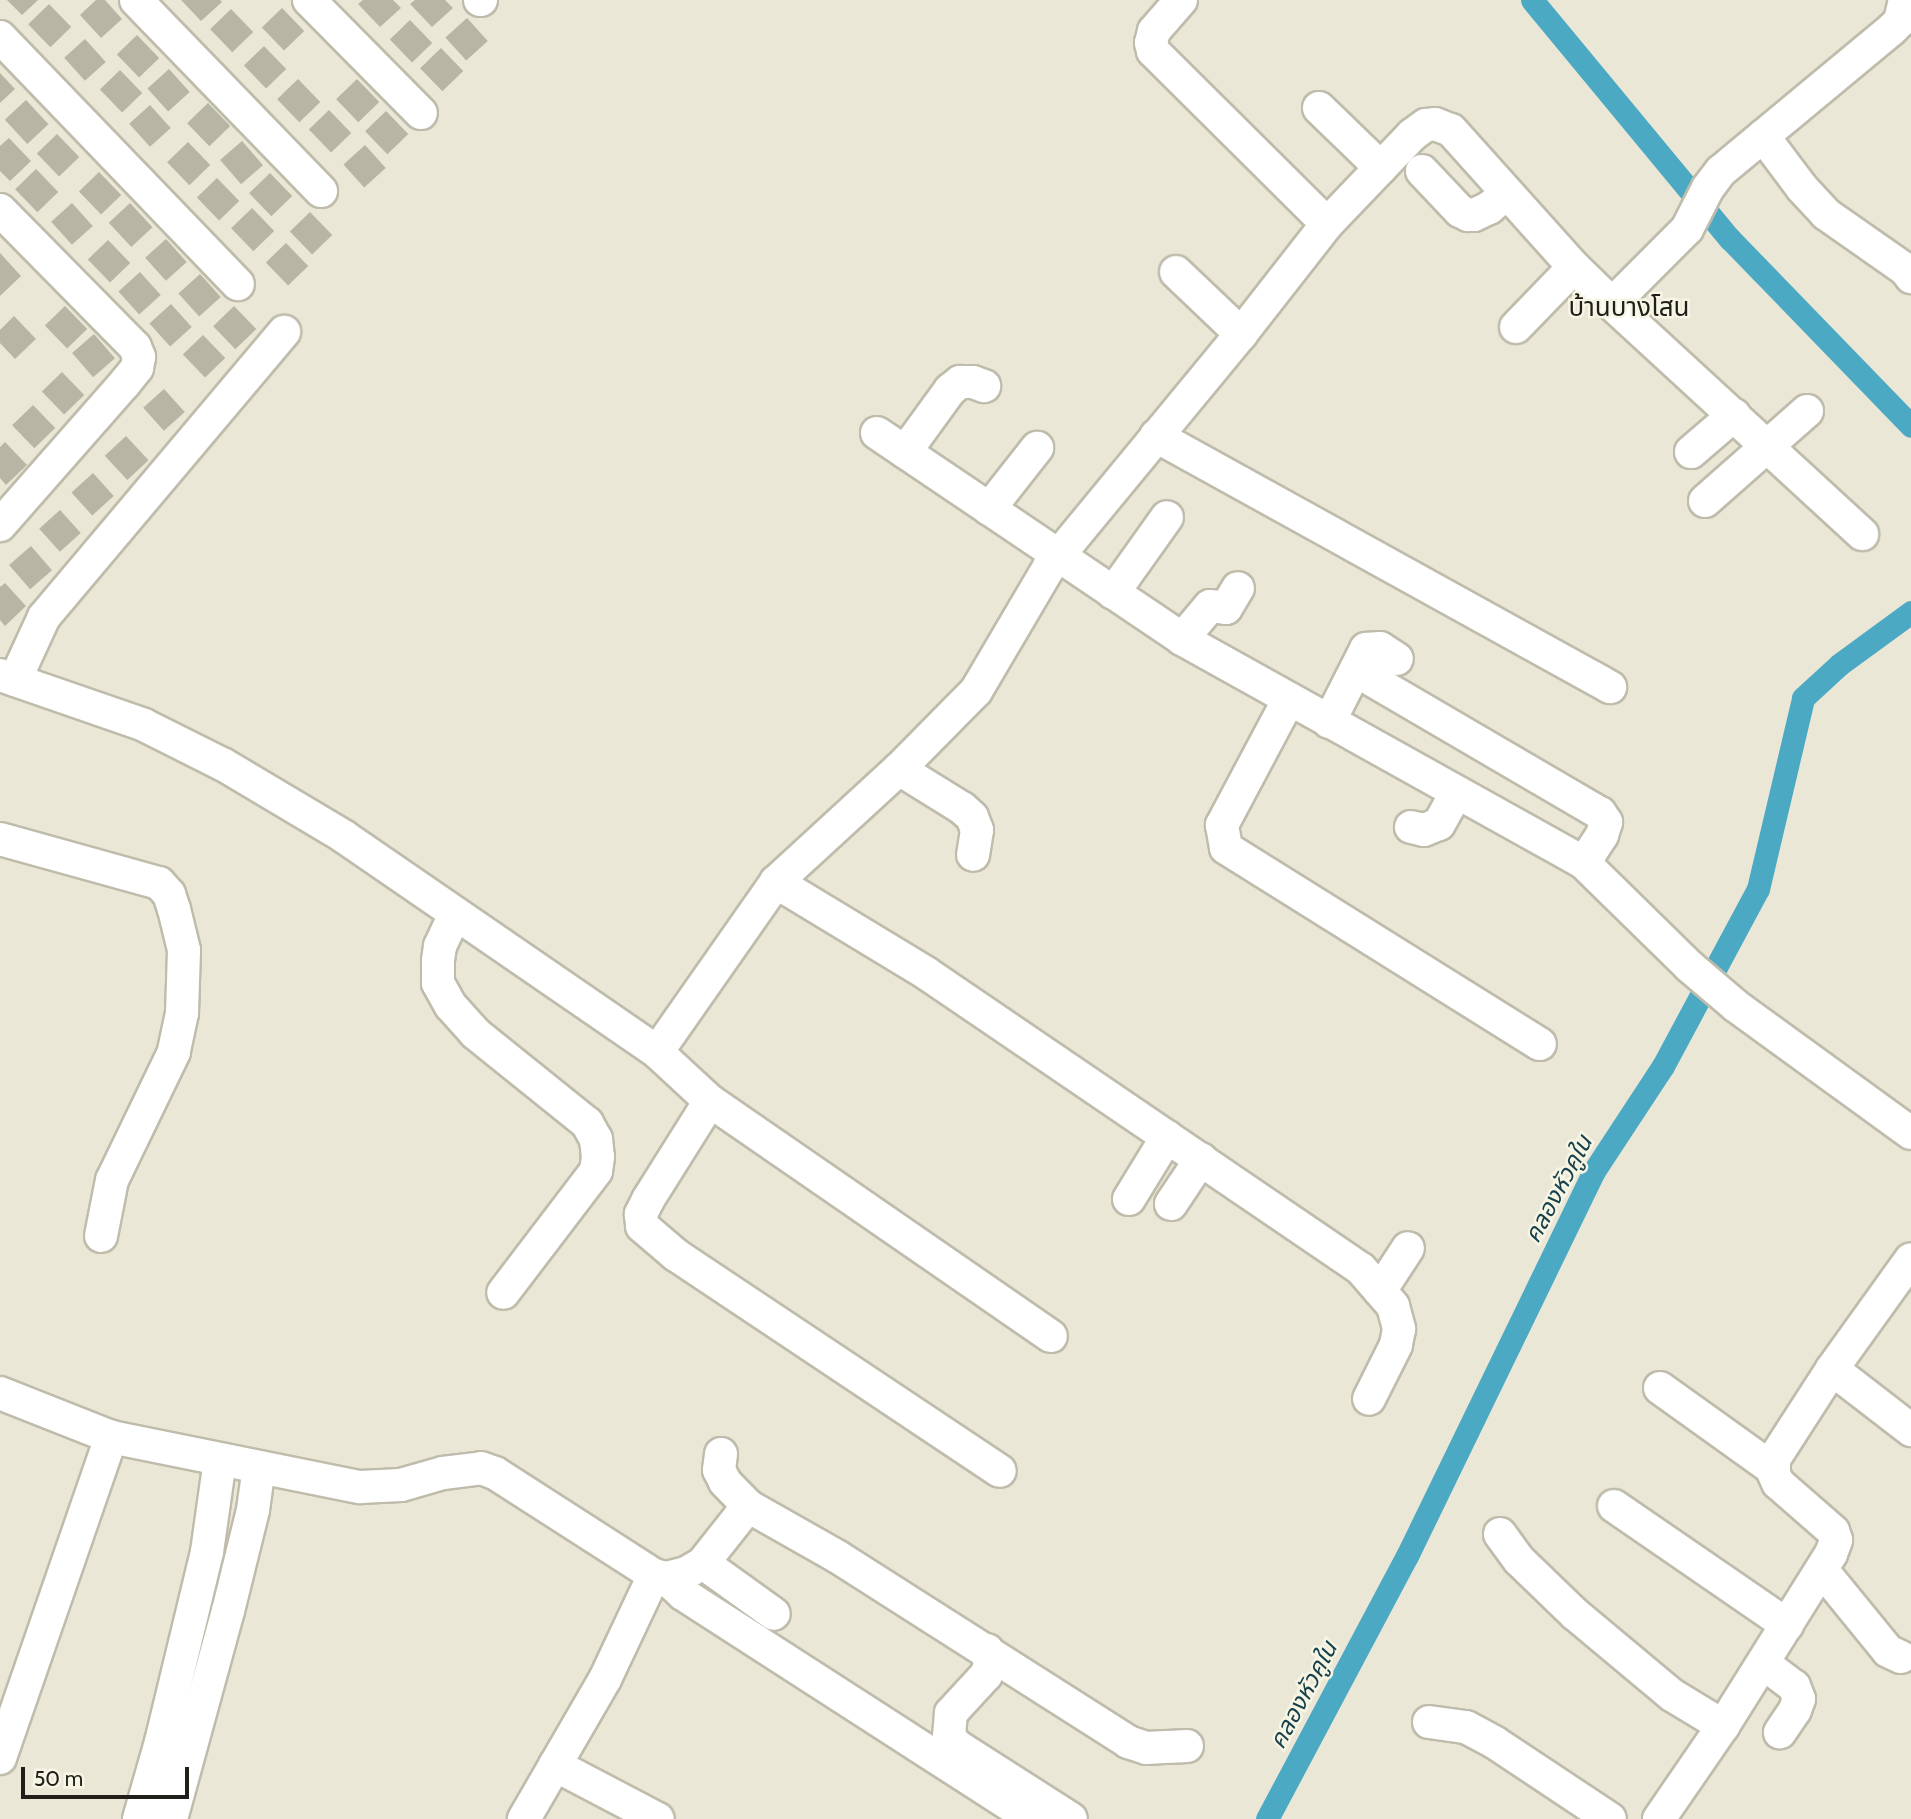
<!DOCTYPE html>
<meta charset="utf-8">
<style>
body{margin:0}
#map{position:relative;width:1911px;height:1819px;overflow:hidden;background:#eae7d6;font-family:Cabin,"Noto Sans Thai",sans-serif}
div>[style]{position:absolute}
[style*='--x']{left:calc(var(--x)*1px);top:calc(var(--y)*1px);width:calc(var(--w)*1px);rotate:calc(var(--a)*1deg)}
.canal>*{height:23px;margin:-11.5px;padding:0 11.5px;transform-origin:11.5px;border-radius:11.5px;background:#4ba9c3}
.building>*{inset:0;background:#b7b5a4;transform-origin:0 0}
.roads{filter:drop-shadow(2px 0 #bfbcac) drop-shadow(-2px 0 #bfbcac) drop-shadow(0 2px #bfbcac) drop-shadow(0 -2px #bfbcac)}
.minor>*{height:32px;margin:-16px;padding:0 16px;transform-origin:16px;border-radius:16px;background:#fff}
span{translate:-50% -50%;white-space:nowrap;text-align:center;line-height:1.15;-webkit-text-stroke:5px #f7f5e4;paint-order:stroke}
.water-label{font-size:24px;color:#17424d;font-style:italic}
.quarter-label{font-size:26px;color:#1f1e18}
.scale{position:absolute;left:21px;top:1767px;width:168px;height:32px;box-sizing:border-box;border:4px solid #1f1e18;border-top:0;padding-left:9px;font-size:21px;line-height:24px;white-space:nowrap;color:#1f1e18;-webkit-text-stroke:5px #f7f5e4;paint-order:stroke}
</style>
<div id="map">
<div class="canal">
<i style="--x:1532;--y:0;--w:310;--a:50.4"></i>
<i style="--x:1730;--y:239;--w:260;--a:45.9"></i>
<i style="--x:1267;--y:1819;--w:298;--a:-62"></i>
<i style="--x:1407;--y:1556;--w:428;--a:-64.1"></i>
<i style="--x:1594;--y:1171;--w:126;--a:-56.7"></i>
<i style="--x:1663;--y:1066;--w:201;--a:-61.8"></i>
<i style="--x:1758;--y:889;--w:196;--a:-76.7"></i>
<i style="--x:1803;--y:698;--w:50;--a:-42.6"></i>
<i style="--x:1840;--y:664;--w:88;--a:-36.2"></i>
</div>
<div class="building">
<i style="clip-path:polygon(7px 0,38px 0,22px 15px)"></i>
<i style="clip-path:polygon(96px 0,105px 0,122px 19px,101px 38px,80px 15px)"></i>
<i style="clip-path:polygon(181px 0,220px 0,222px 2px,201px 21px)"></i>
<i style="clip-path:polygon(363px 0,393px 0,401px 8px,380px 27px,358px 4px)"></i>
<i style="clip-path:polygon(415px 0,445px 0,453px 8px,432px 27px,410px 4px)"></i>
<i style="left:49px;top:4px;width:32px;height:29px;rotate:46deg"></i>
<i style="left:282px;top:8px;width:32px;height:28px;rotate:46deg"></i>
<i style="left:231px;top:9px;width:32px;height:29px;rotate:46deg"></i>
<i style="left:467px;top:18px;width:31px;height:29px;rotate:48deg"></i>
<i style="left:410px;top:20px;width:32px;height:28px;rotate:46deg"></i>
<i style="left:137px;top:35px;width:32px;height:28px;rotate:46deg"></i>
<i style="left:85px;top:39px;width:31px;height:28px;rotate:48deg"></i>
<i style="left:264px;top:46px;width:32px;height:28px;rotate:46deg"></i>
<i style="left:441px;top:48px;width:32px;height:29px;rotate:46deg"></i>
<i style="left:169px;top:69px;width:31px;height:29px;rotate:48deg"></i>
<i style="left:120px;top:70px;width:32px;height:28px;rotate:46deg"></i>
<i style="clip-path:polygon(0 73px,15px 89px,0 103px)"></i>
<i style="left:298px;top:79px;width:32px;height:29px;rotate:46deg"></i>
<i style="left:357px;top:79px;width:32px;height:29px;rotate:46deg"></i>
<i style="left:26px;top:100px;width:33px;height:29px;rotate:47deg"></i>
<i style="left:208px;top:103px;width:32px;height:29px;rotate:46deg"></i>
<i style="left:150px;top:105px;width:31px;height:28px;rotate:48deg"></i>
<i style="left:329px;top:110px;width:32px;height:28px;rotate:46deg"></i>
<i style="left:386px;top:111px;width:32px;height:29px;rotate:46deg"></i>
<i style="left:57px;top:134px;width:32px;height:28px;rotate:46deg"></i>
<i style="clip-path:polygon(9px 138px,31px 161px,10px 181px,0 171px,0 146px)"></i>
<i style="left:242px;top:141px;width:32px;height:29px;rotate:49deg"></i>
<i style="left:188px;top:142px;width:32px;height:29px;rotate:46deg"></i>
<i style="left:365px;top:145px;width:31px;height:29px;rotate:48deg"></i>
<i style="left:36px;top:169px;width:32px;height:29px;rotate:46deg"></i>
<i style="left:99px;top:172px;width:32px;height:28px;rotate:46deg"></i>
<i style="left:270px;top:173px;width:32px;height:29px;rotate:46deg"></i>
<i style="left:217px;top:178px;width:32px;height:28px;rotate:46deg"></i>
<i style="left:72px;top:203px;width:31px;height:28px;rotate:48deg"></i>
<i style="left:130px;top:203px;width:33px;height:29px;rotate:47deg"></i>
<i style="left:252px;top:208px;width:32px;height:29px;rotate:46deg"></i>
<i style="left:310px;top:212px;width:32px;height:28px;rotate:46deg"></i>
<i style="left:166px;top:239px;width:31px;height:28px;rotate:48deg"></i>
<i style="left:108px;top:240px;width:32px;height:28px;rotate:46deg"></i>
<i style="left:286px;top:243px;width:32px;height:28px;rotate:46deg"></i>
<i style="clip-path:polygon(0 253px,21px 276px,0 296px)"></i>
<i style="left:140px;top:272px;width:31px;height:29px;rotate:48deg"></i>
<i style="left:200px;top:274px;width:31px;height:29px;rotate:48deg"></i>
<i style="left:171px;top:304px;width:31px;height:29px;rotate:48deg"></i>
<i style="left:65px;top:306px;width:32px;height:28px;rotate:46deg"></i>
<i style="left:234px;top:306px;width:32px;height:29px;rotate:46deg"></i>
<i style="clip-path:polygon(14px 316px,36px 339px,15px 359px,0 343px,0 330px)"></i>
<i style="left:94px;top:334px;width:32px;height:29px;rotate:49deg"></i>
<i style="left:203px;top:335px;width:32px;height:28px;rotate:46deg"></i>
<i style="left:62px;top:372px;width:32px;height:28px;rotate:46deg"></i>
<i style="left:164px;top:389px;width:31px;height:28px;rotate:48deg"></i>
<i style="left:33px;top:405px;width:32px;height:29px;rotate:46deg"></i>
<i style="left:126px;top:436px;width:33px;height:29px;rotate:47deg"></i>
<i style="clip-path:polygon(5px 442px,27px 465px,6px 485px,0 478px,0 447px)"></i>
<i style="left:93px;top:473px;width:31px;height:29px;rotate:48deg"></i>
<i style="left:60px;top:510px;width:31px;height:28px;rotate:48deg"></i>
<i style="left:31px;top:546px;width:32px;height:29px;rotate:49deg"></i>
<i style="clip-path:polygon(5px 583px,26px 606px,5px 626px,0 620px,0 587px)"></i>
</div>
<div class="roads">
<div class="minor">
<i style="--x:136;--y:0;--w:266;--a:45.9"></i>
<i style="--x:309;--y:0;--w:159;--a:45.3"></i>
<i style="--x:480;--y:0;--w:1;--a:0"></i>
<i style="--x:1181;--y:0;--w:41;--a:131.1"></i>
<i style="--x:1154;--y:31;--w:12;--a:104"></i>
<i style="--x:1151;--y:43;--w:8;--a:76"></i>
<i style="--x:1153;--y:51;--w:245;--a:44.8"></i>
<i style="--x:0;--y:37;--w:343;--a:46.1"></i>
<i style="--x:1319;--y:108;--w:86;--a:44.1"></i>
<i style="--x:1763;--y:136;--w:65;--a:53.1"></i>
<i style="--x:1802;--y:188;--w:35;--a:47"></i>
<i style="--x:1826;--y:214;--w:98;--a:35"></i>
<i style="--x:1906;--y:270;--w:9;--a:54"></i>
<i style="--x:1422;--y:171;--w:55;--a:46.5"></i>
<i style="--x:1460;--y:211;--w:9;--a:27"></i>
<i style="--x:1468;--y:215;--w:6;--a:0"></i>
<i style="--x:1474;--y:215;--w:17;--a:-25"></i>
<i style="--x:1489;--y:208;--w:23;--a:-40"></i>
<i style="--x:0;--y:210;--w:192;--a:45.4"></i>
<i style="--x:135;--y:347;--w:11;--a:68"></i>
<i style="--x:139;--y:357;--w:11;--a:100"></i>
<i style="--x:137;--y:368;--w:21;--a:129"></i>
<i style="--x:124;--y:384;--w:188;--a:131.3"></i>
<i style="--x:1176;--y:272;--w:90;--a:43.6"></i>
<i style="--x:1612;--y:304;--w:106;--a:-45"></i>
<i style="--x:1687;--y:229;--w:46;--a:-62.9"></i>
<i style="--x:1708;--y:188;--w:21;--a:-53"></i>
<i style="--x:1721;--y:171;--w:222;--a:-39.7"></i>
<i style="--x:1892;--y:29;--w:11;--a:-45"></i>
<i style="--x:1900;--y:21;--w:22;--a:-77"></i>
<i style="--x:1516;--y:327;--w:83;--a:-46"></i>
<i style="--x:877;--y:433;--w:368;--a:34"></i>
<i style="--x:1182;--y:639;--w:460;--a:29.1"></i>
<i style="--x:1584;--y:863;--w:147;--a:44.4"></i>
<i style="--x:1689;--y:966;--w:62;--a:40.4"></i>
<i style="--x:1736;--y:1006;--w:216;--a:36"></i>
<i style="--x:1156;--y:436;--w:519;--a:28.94"></i>
<i style="--x:905;--y:452;--w:77;--a:-54"></i>
<i style="--x:950;--y:390;--w:13;--a:-39"></i>
<i style="--x:960;--y:382;--w:13;--a:0"></i>
<i style="--x:973;--y:382;--w:12;--a:20"></i>
<i style="--x:1691;--y:452;--w:57;--a:-40.7"></i>
<i style="--x:1705;--y:501;--w:136;--a:-41.4"></i>
<i style="--x:989;--y:509;--w:78;--a:-51.8"></i>
<i style="--x:1113;--y:593;--w:93;--a:-54.6"></i>
<i style="--x:1182;--y:639;--w:43;--a:-49.7"></i>
<i style="--x:1210;--y:606;--w:16;--a:7"></i>
<i style="--x:1226;--y:608;--w:23;--a:-59"></i>
<i style="--x:0;--y:675;--w:152;--a:19.1"></i>
<i style="--x:144;--y:725;--w:89;--a:26.6"></i>
<i style="--x:224;--y:765;--w:139;--a:30.8"></i>
<i style="--x:343;--y:836;--w:381;--a:34.5"></i>
<i style="--x:657;--y:1052;--w:208;--a:-55"></i>
<i style="--x:776;--y:882;--w:167;--a:-42.6"></i>
<i style="--x:899;--y:769;--w:110;--a:-45.4"></i>
<i style="--x:976;--y:691;--w:144;--a:-59.5"></i>
<i style="--x:1049;--y:567;--w:302;--a:-50.5"></i>
<i style="--x:1241;--y:334;--w:140;--a:-52"></i>
<i style="--x:1327;--y:224;--w:123;--a:-46.3"></i>
<i style="--x:1412;--y:135;--w:17;--a:-36"></i>
<i style="--x:1426;--y:125;--w:9;--a:-6"></i>
<i style="--x:1435;--y:124;--w:17;--a:21"></i>
<i style="--x:1451;--y:130;--w:184;--a:48.1"></i>
<i style="--x:1574;--y:267;--w:53;--a:44.2"></i>
<i style="--x:1612;--y:304;--w:340;--a:42.6"></i>
<i style="--x:15;--y:680;--w:69;--a:-65.3"></i>
<i style="--x:44;--y:617;--w:373;--a:-49.9"></i>
<i style="--x:1372;--y:680;--w:264;--a:30.3"></i>
<i style="--x:1600;--y:813;--w:11;--a:56"></i>
<i style="--x:1606;--y:822;--w:14;--a:107"></i>
<i style="--x:1602;--y:835;--w:33;--a:123"></i>
<i style="--x:1289;--y:699;--w:143;--a:118"></i>
<i style="--x:1222;--y:825;--w:23;--a:80"></i>
<i style="--x:1226;--y:848;--w:370;--a:32"></i>
<i style="--x:1329;--y:722;--w:82;--a:-63.1"></i>
<i style="--x:1366;--y:649;--w:14;--a:-4"></i>
<i style="--x:1380;--y:648;--w:20;--a:33"></i>
<i style="--x:899;--y:769;--w:74;--a:31.8"></i>
<i style="--x:962;--y:808;--w:13;--a:42"></i>
<i style="--x:972;--y:817;--w:14;--a:69"></i>
<i style="--x:977;--y:830;--w:25;--a:99"></i>
<i style="--x:1411;--y:827;--w:13;--a:13"></i>
<i style="--x:1424;--y:830;--w:16;--a:-22"></i>
<i style="--x:1439;--y:824;--w:35;--a:-61"></i>
<i style="--x:0;--y:839;--w:165;--a:15.5"></i>
<i style="--x:159;--y:883;--w:15;--a:48"></i>
<i style="--x:169;--y:894;--w:16;--a:72"></i>
<i style="--x:174;--y:909;--w:42;--a:76.3"></i>
<i style="--x:184;--y:950;--w:63;--a:91.8"></i>
<i style="--x:182;--y:1013;--w:40;--a:102"></i>
<i style="--x:174;--y:1052;--w:142;--a:115.8"></i>
<i style="--x:112;--y:1180;--w:57;--a:101.1"></i>
<i style="--x:776;--y:882;--w:175;--a:31.2"></i>
<i style="--x:926;--y:973;--w:526;--a:34.23"></i>
<i style="--x:1361;--y:1269;--w:49;--a:49.1"></i>
<i style="--x:1393;--y:1306;--w:24;--a:75"></i>
<i style="--x:1399;--y:1329;--w:16;--a:101"></i>
<i style="--x:1396;--y:1345;--w:60;--a:116.6"></i>
<i style="--x:455;--y:914;--w:35;--a:115"></i>
<i style="--x:440;--y:946;--w:15;--a:98"></i>
<i style="--x:438;--y:961;--w:22;--a:90"></i>
<i style="--x:438;--y:983;--w:26;--a:61"></i>
<i style="--x:451;--y:1006;--w:36;--a:48"></i>
<i style="--x:475;--y:1033;--w:144;--a:38.8"></i>
<i style="--x:587;--y:1123;--w:18;--a:61"></i>
<i style="--x:596;--y:1139;--w:18;--a:84"></i>
<i style="--x:598;--y:1157;--w:14;--a:98"></i>
<i style="--x:596;--y:1171;--w:153;--a:127.3"></i>
<i style="--x:657;--y:1052;--w:72;--a:42.8"></i>
<i style="--x:710;--y:1101;--w:414;--a:34.6"></i>
<i style="--x:710;--y:1101;--w:117;--a:122.1"></i>
<i style="--x:648;--y:1200;--w:16;--a:117"></i>
<i style="--x:641;--y:1214;--w:12;--a:85"></i>
<i style="--x:642;--y:1226;--w:45;--a:40.5"></i>
<i style="--x:676;--y:1255;--w:389;--a:33.7"></i>
<i style="--x:1129;--y:1199;--w:73;--a:-58.5"></i>
<i style="--x:1171;--y:1204;--w:54;--a:-56.3"></i>
<i style="--x:1380;--y:1291;--w:51;--a:-56.9"></i>
<i style="--x:1832;--y:1369;--w:100;--a:37.7"></i>
<i style="--x:1660;--y:1388;--w:139;--a:35.6"></i>
<i style="--x:0;--y:1393;--w:119;--a:21.6"></i>
<i style="--x:111;--y:1437;--w:254;--a:11.4"></i>
<i style="--x:360;--y:1487;--w:41;--a:-2.8"></i>
<i style="--x:401;--y:1485;--w:44;--a:-15.9"></i>
<i style="--x:443;--y:1473;--w:38;--a:-7"></i>
<i style="--x:481;--y:1468;--w:15;--a:20"></i>
<i style="--x:495;--y:1473;--w:189;--a:32.7"></i>
<i style="--x:654;--y:1575;--w:115;--a:115.2"></i>
<i style="--x:605;--y:1679;--w:162;--a:120.1"></i>
<i style="--x:721;--y:1454;--w:16;--a:97"></i>
<i style="--x:719;--y:1470;--w:13;--a:63"></i>
<i style="--x:725;--y:1482;--w:33;--a:46"></i>
<i style="--x:748;--y:1506;--w:103;--a:29.5"></i>
<i style="--x:838;--y:1557;--w:344;--a:32.5"></i>
<i style="--x:1128;--y:1742;--w:19;--a:18"></i>
<i style="--x:1146;--y:1748;--w:41;--a:-2.8"></i>
<i style="--x:1614;--y:1506;--w:210;--a:34.5"></i>
<i style="--x:1500;--y:1534;--w:32;--a:54"></i>
<i style="--x:1519;--y:1560;--w:78;--a:44"></i>
<i style="--x:1575;--y:1614;--w:126;--a:39.9"></i>
<i style="--x:1672;--y:1695;--w:60;--a:31.3"></i>
<i style="--x:703;--y:1563;--w:87;--a:35.7"></i>
<i style="--x:1822;--y:1570;--w:104;--a:50.8"></i>
<i style="--x:1888;--y:1651;--w:14;--a:25"></i>
<i style="--x:654;--y:1575;--w:12;--a:14"></i>
<i style="--x:666;--y:1578;--w:21;--a:-14"></i>
<i style="--x:686;--y:1573;--w:20;--a:-30"></i>
<i style="--x:703;--y:1563;--w:73;--a:-51.7"></i>
<i style="--x:666;--y:1578;--w:23;--a:43"></i>
<i style="--x:683;--y:1594;--w:415;--a:32.8"></i>
<i style="--x:987;--y:1650;--w:16;--a:79"></i>
<i style="--x:990;--y:1666;--w:10;--a:114"></i>
<i style="--x:986;--y:1675;--w:52;--a:132.6"></i>
<i style="--x:951;--y:1713;--w:24;--a:95"></i>
<i style="--x:949;--y:1737;--w:12;--a:48"></i>
<i style="--x:957;--y:1746;--w:135;--a:32.6"></i>
<i style="--x:1763;--y:1663;--w:39;--a:37"></i>
<i style="--x:1794;--y:1686;--w:14;--a:69"></i>
<i style="--x:1799;--y:1699;--w:12;--a:110"></i>
<i style="--x:1795;--y:1710;--w:27;--a:124"></i>
<i style="--x:1429;--y:1722;--w:37;--a:8"></i>
<i style="--x:1466;--y:1727;--w:32;--a:28"></i>
<i style="--x:1494;--y:1742;--w:139;--a:33.6"></i>
<i style="--x:0;--y:1758;--w:340;--a:-70.9"></i>
<i style="--x:555;--y:1765;--w:116;--a:27.7"></i>
<i style="--x:139;--y:1819;--w:80;--a:-74.1"></i>
<i style="--x:161;--y:1742;--w:195;--a:-76.4"></i>
<i style="--x:207;--y:1552;--w:93;--a:-82"></i>
<i style="--x:171;--y:1819;--w:216;--a:-74.7"></i>
<i style="--x:228;--y:1611;--w:104;--a:-76.1"></i>
<i style="--x:253;--y:1510;--w:43;--a:-82.1"></i>
<i style="--x:1659;--y:1819;--w:113;--a:-55.5"></i>
<i style="--x:1723;--y:1726;--w:203;--a:-57.9"></i>
<i style="--x:1831;--y:1554;--w:15;--a:-70"></i>
<i style="--x:1836;--y:1540;--w:9;--a:-108"></i>
<i style="--x:1833;--y:1531;--w:73;--a:-138.9"></i>
<i style="--x:1778;--y:1483;--w:10;--a:-114"></i>
<i style="--x:1774;--y:1474;--w:15;--a:-90"></i>
<i style="--x:1774;--y:1459;--w:107;--a:-57.2"></i>
<i style="--x:1832;--y:1369;--w:135;--a:-54.3"></i>
</div>
</div>
<div class="water-label">
<span style="left:1558px;top:1189px;rotate:-62deg">คลองหัวคูใน</span>
<span style="left:1303px;top:1695px;rotate:-62deg">คลองหัวคูใน</span>
</div>
<div class="quarter-label">
<span style="left:1629px;top:308px">บ้านบางโสน</span>
</div>
<div class="scale">50 m</div>
</div>
